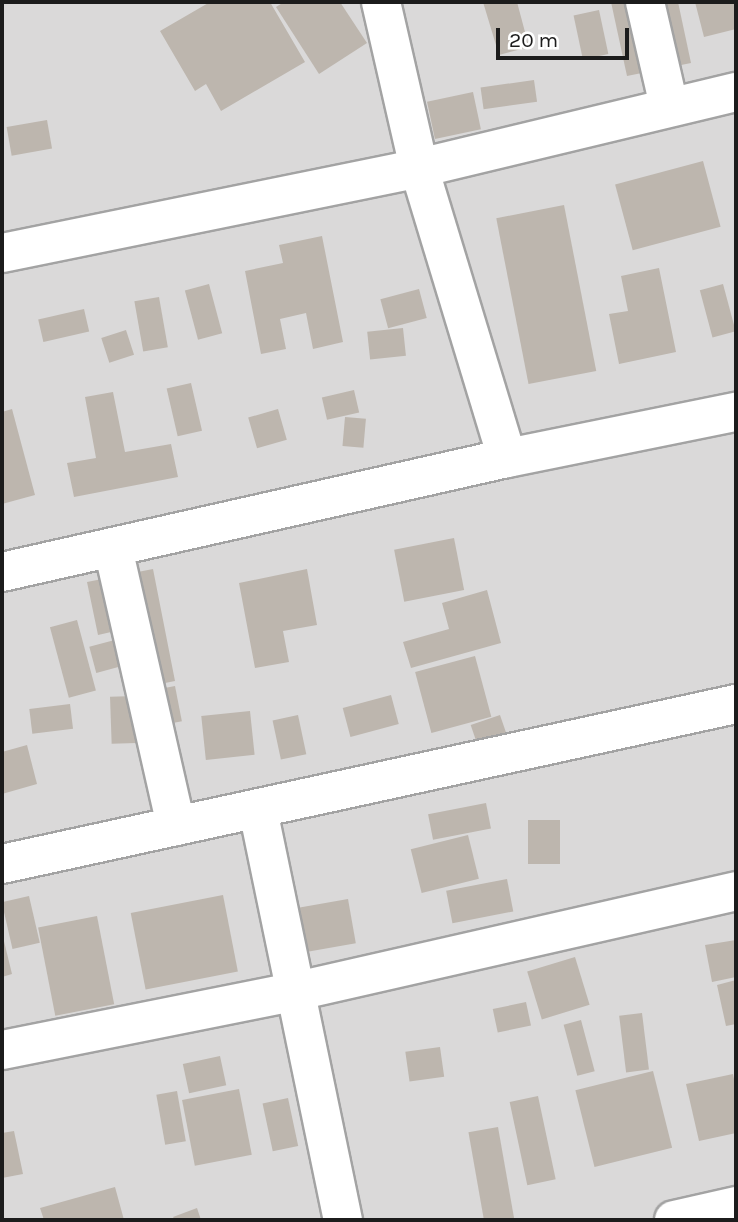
<!DOCTYPE html>
<style>
body{margin:0}
#map{position:relative;width:738px;height:1222px;overflow:hidden;background:#edeae2;font-family:Karla,sans-serif}
div>[style]{position:absolute}
[style*='--x']{left:calc(var(--x)*1px);top:calc(var(--y)*1px);width:calc(var(--w)*1px);rotate:calc(var(--a)*1deg)}
.residential>*{inset:0;background:#dad9d9;transform-origin:0 0}
.building>*{inset:0;background:#bdb6ae;transform-origin:0 0}
.roads{filter:drop-shadow(2px 0 #a3a3a3) drop-shadow(-2px 0 #a3a3a3) drop-shadow(0 2px #a3a3a3) drop-shadow(0 -2px #a3a3a3)}
.minor>*{height:38px;margin:-19px;padding:0 19px;transform-origin:19px;border-radius:19px;background:#fff}
span{translate:-50% -50%;white-space:nowrap;text-align:center;line-height:1.15;-webkit-text-stroke:7px #fff;paint-order:stroke}
.frame{position:absolute;inset:0;border:4px solid #1c1c1c;pointer-events:none}
.scale{position:absolute;left:496px;top:28px;width:133px;height:32px;box-sizing:border-box;border:4px solid #1c1c1c;border-top:0;padding-left:9px;font-size:21px;line-height:24px;white-space:nowrap;color:#1c1c1c;-webkit-text-stroke:5px #fff;paint-order:stroke}
</style>
<div id="map">
<div class="residential">
<i style="left:2px;top:2px;width:734px;height:1218px"></i>
</div>
<div class="building">
<i style="clip-path:polygon(210px 2px,270px 2px,305px 62px,221px 111px,206px 84px,195px 91px,160px 31px)"></i>
<i style="clip-path:polygon(284px 2px,340px 2px,367px 43px,319px 74px,276px 7px)"></i>
<i style="clip-path:polygon(483px 2px,517px 2px,529px 47px,499px 55px)"></i>
<i style="clip-path:polygon(611px 2px,678px 2px,691px 63px,627px 76px)"></i>
<i style="clip-path:polygon(695px 2px,736px 2px,736px 29px,704px 37px)"></i>
<i style="left:599px;top:10px;width:45px;height:26px;rotate:78deg"></i>
<i style="left:534px;top:80px;width:22px;height:54px;rotate:82deg"></i>
<i style="left:473px;top:92px;width:38px;height:47px;rotate:78deg"></i>
<i style="left:47px;top:120px;width:29px;height:41px;rotate:80deg"></i>
<i style="left:703px;top:161px;width:68px;height:91px;rotate:75deg"></i>
<i style="left:564px;top:205px;width:169px;height:69px;rotate:79deg"></i>
<i style="clip-path:polygon(322px 236px,343px 342px,313px 349px,306px 313px,280px 319px,286px 349px,261px 354px,245px 271px,283px 263px,279px 245px)"></i>
<i style="clip-path:polygon(659px 268px,676px 352px,619px 364px,609px 314px,628px 311px,621px 276px)"></i>
<i style="left:209px;top:284px;width:51px;height:25px;rotate:75deg"></i>
<i style="left:723px;top:284px;width:49px;height:24px;rotate:75deg"></i>
<i style="left:419px;top:289px;width:30px;height:40px;rotate:75deg"></i>
<i style="left:159px;top:297px;width:51px;height:25px;rotate:80deg"></i>
<i style="left:84px;top:309px;width:23px;height:47px;rotate:77deg"></i>
<i style="left:403px;top:328px;width:28px;height:36px;rotate:84deg"></i>
<i style="left:126px;top:330px;width:26px;height:26px;rotate:72deg"></i>
<i style="left:191px;top:383px;width:49px;height:25px;rotate:77deg"></i>
<i style="left:354px;top:390px;width:23px;height:33px;rotate:77deg"></i>
<i style="clip-path:polygon(113px 392px,125px 452px,171px 444px,178px 477px,74px 497px,67px 463px,96px 458px,85px 397px)"></i>
<i style="clip-path:polygon(12px 409px,35px 495px,2px 504px,2px 412px)"></i>
<i style="left:278px;top:409px;width:32px;height:31px;rotate:74deg"></i>
<i style="left:345px;top:417px;width:21px;height:29px;rotate:5deg"></i>
<i style="left:454px;top:538px;width:53px;height:61px;rotate:79deg"></i>
<i style="clip-path:polygon(153px 569px,175px 681px,145px 687px,133px 627px,98px 635px,87px 582px)"></i>
<i style="clip-path:polygon(307px 569px,317px 625px,283px 631px,289px 662px,255px 668px,239px 583px)"></i>
<i style="clip-path:polygon(487px 590px,501px 643px,411px 668px,403px 642px,449px 629px,442px 603px)"></i>
<i style="left:77px;top:620px;width:73px;height:28px;rotate:75deg"></i>
<i style="left:126px;top:637px;width:27px;height:38px;rotate:75deg"></i>
<i style="left:475px;top:656px;width:63px;height:62px;rotate:75deg"></i>
<i style="left:175px;top:686px;width:36px;height:25px;rotate:79deg"></i>
<i style="left:391px;top:695px;width:30px;height:50px;rotate:75deg"></i>
<i style="left:135px;top:696px;width:47px;height:25px;rotate:88deg"></i>
<i style="left:70px;top:704px;width:25px;height:41px;rotate:83deg"></i>
<i style="left:250px;top:711px;width:44px;height:49px;rotate:84deg"></i>
<i style="left:298px;top:715px;width:40px;height:26px;rotate:78deg"></i>
<i style="left:500px;top:715px;width:24px;height:31px;rotate:71deg"></i>
<i style="clip-path:polygon(27px 745px,37px 784px,2px 794px,2px 752px)"></i>
<i style="left:486px;top:803px;width:26px;height:59px;rotate:79deg"></i>
<i style="left:528px;top:820px;width:32px;height:44px"></i>
<i style="left:468px;top:835px;width:45px;height:59px;rotate:76deg"></i>
<i style="left:507px;top:879px;width:33px;height:62px;rotate:79deg"></i>
<i style="left:223px;top:895px;width:78px;height:94px;rotate:79deg"></i>
<i style="left:29px;top:896px;width:48px;height:28px;rotate:77deg"></i>
<i style="left:348px;top:899px;width:45px;height:49px;rotate:80deg"></i>
<i style="left:97px;top:916px;width:90px;height:60px;rotate:79deg"></i>
<i style="clip-path:polygon(2px 933px,12px 974px,2px 977px)"></i>
<i style="clip-path:polygon(736px 940px,736px 977px,712px 982px,705px 945px)"></i>
<i style="left:575px;top:957px;width:50px;height:50px;rotate:73deg"></i>
<i style="clip-path:polygon(736px 980px,736px 1024px,726px 1026px,717px 985px)"></i>
<i style="left:526px;top:1002px;width:24px;height:34px;rotate:78deg"></i>
<i style="left:642px;top:1013px;width:57px;height:23px;rotate:83deg"></i>
<i style="left:581px;top:1020px;width:53px;height:18px;rotate:75deg"></i>
<i style="left:440px;top:1047px;width:30px;height:35px;rotate:82deg"></i>
<i style="left:220px;top:1056px;width:30px;height:38px;rotate:78deg"></i>
<i style="left:653px;top:1071px;width:79px;height:80px;rotate:76deg"></i>
<i style="clip-path:polygon(733px 1074px,736px 1089px,736px 1133px,699px 1141px,686px 1084px)"></i>
<i style="left:239px;top:1089px;width:67px;height:58px;rotate:79deg"></i>
<i style="left:177px;top:1091px;width:51px;height:21px;rotate:80deg"></i>
<i style="left:538px;top:1096px;width:85px;height:29px;rotate:78deg"></i>
<i style="left:288px;top:1098px;width:49px;height:26px;rotate:78deg"></i>
<i style="left:498px;top:1127px;width:95px;height:30px;rotate:80deg"></i>
<i style="clip-path:polygon(14px 1131px,23px 1174px,2px 1178px,2px 1133px)"></i>
<i style="clip-path:polygon(115px 1187px,124px 1220px,44px 1220px,40px 1208px)"></i>
<i style="clip-path:polygon(197px 1208px,201px 1220px,175px 1220px,173px 1217px)"></i>
</div>
<div class="roads">
<div class="minor">
<i style="--x:381;--y:2;--w:170;--a:77.1"></i>
<i style="--x:419;--y:168;--w:303;--a:73.1"></i>
<i style="--x:645;--y:2;--w:107;--a:77"></i>
<i style="--x:2;--y:253;--w:426;--a:-11.5"></i>
<i style="--x:419;--y:168;--w:326;--a:-13.5"></i>
<i style="--x:113;--y:548;--w:285;--a:77.2"></i>
<i style="--x:2;--y:572;--w:518;--a:-12.72"></i>
<i style="--x:507;--y:458;--w:234;--a:-11.4"></i>
<i style="--x:258;--y:810;--w:419;--a:78.3"></i>
<i style="--x:2;--y:864;--w:751;--a:-12.3"></i>
<i style="--x:2;--y:1050;--w:301;--a:-11.3"></i>
<i style="--x:297;--y:991;--w:450;--a:-12.8"></i>
<i style="--x:674;--y:1220;--w:64;--a:-12.7"></i>
</div>
</div>
<div class="frame"></div>
<div class="scale">20 m</div>
</div>
